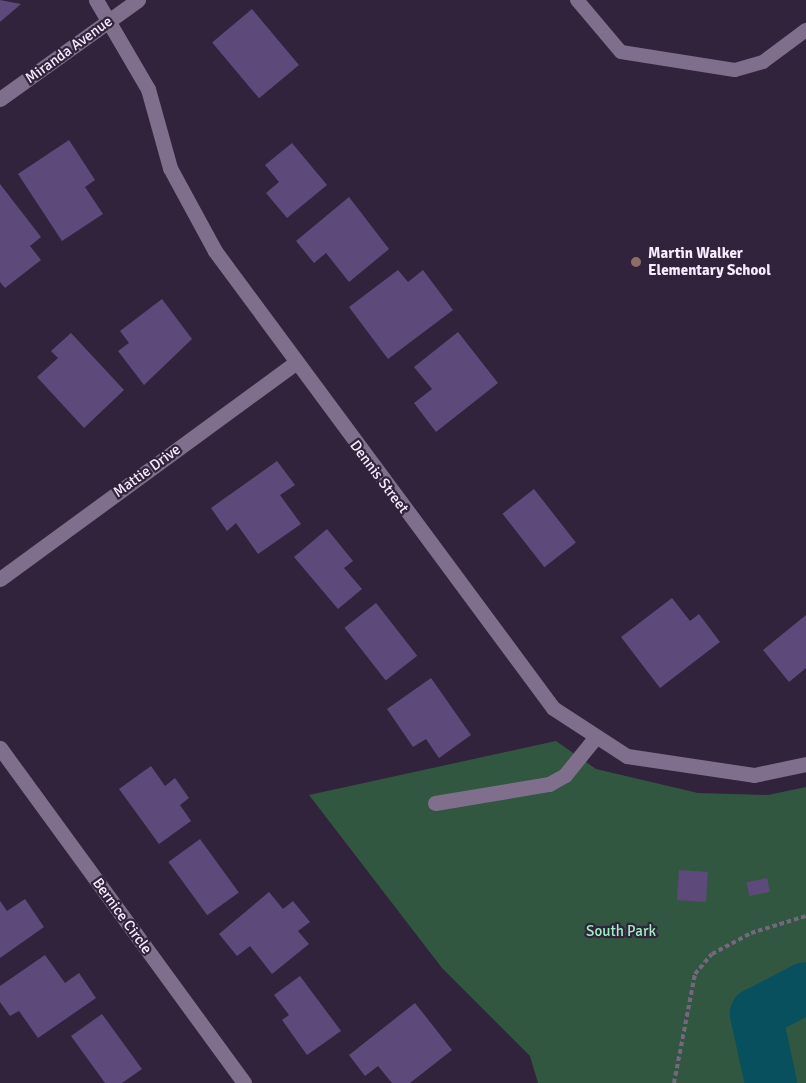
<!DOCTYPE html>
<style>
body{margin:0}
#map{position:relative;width:806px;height:1083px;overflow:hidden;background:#32233c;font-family:Signika,sans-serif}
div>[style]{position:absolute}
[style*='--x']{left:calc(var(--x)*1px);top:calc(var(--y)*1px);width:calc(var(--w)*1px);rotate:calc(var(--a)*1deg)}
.green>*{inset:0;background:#315740}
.river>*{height:52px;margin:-26px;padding:0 26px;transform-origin:26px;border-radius:26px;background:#08505e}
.building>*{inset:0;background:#5e497b;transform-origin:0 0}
.path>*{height:4px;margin-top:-2px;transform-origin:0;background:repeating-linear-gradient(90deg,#75687e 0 4.5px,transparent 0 7.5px)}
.lane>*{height:14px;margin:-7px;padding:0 7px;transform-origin:7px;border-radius:7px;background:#806f8c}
.street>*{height:15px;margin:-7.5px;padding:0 7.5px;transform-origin:7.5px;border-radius:7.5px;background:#806f8c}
.dots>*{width:16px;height:16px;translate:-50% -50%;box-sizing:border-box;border:3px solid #32233c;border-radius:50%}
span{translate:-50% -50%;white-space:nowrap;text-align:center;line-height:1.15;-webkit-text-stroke:4.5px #32233c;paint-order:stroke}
.street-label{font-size:15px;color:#f6ecfd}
.poi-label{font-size:15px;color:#f6ecfd;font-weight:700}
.left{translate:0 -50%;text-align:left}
.park-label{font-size:15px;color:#9bf4be}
</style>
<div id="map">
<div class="green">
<i style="clip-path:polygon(556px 741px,596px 769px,698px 793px,768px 795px,806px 787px,806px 1083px,538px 1083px,530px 1056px,442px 968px,309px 795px)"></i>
</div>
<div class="river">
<i style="--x:771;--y:1083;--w:71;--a:-102.3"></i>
<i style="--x:756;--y:1014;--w:56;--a:-27.5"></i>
</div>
<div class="building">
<i style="clip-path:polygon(0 0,21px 4px,0 22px)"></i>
<i style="left:252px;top:9px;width:73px;height:52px;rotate:50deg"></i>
<i style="clip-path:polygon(69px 140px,95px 180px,85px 187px,103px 214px,62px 241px,18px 174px)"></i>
<i style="clip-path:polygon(292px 143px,327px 185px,287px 218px,266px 193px,279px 182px,265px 165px)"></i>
<i style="clip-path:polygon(0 184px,41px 237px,30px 246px,41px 260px,5px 288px,0 282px)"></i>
<i style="clip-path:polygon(349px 197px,389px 249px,349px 282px,326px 253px,314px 263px,296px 241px)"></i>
<i style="clip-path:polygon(398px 270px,408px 282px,423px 270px,453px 310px,388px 359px,349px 307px)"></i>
<i style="clip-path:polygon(162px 299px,192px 339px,144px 385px,118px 351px,129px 343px,120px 331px)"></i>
<i style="clip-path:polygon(458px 332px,498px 383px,436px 432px,414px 403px,432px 389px,414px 367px)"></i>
<i style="clip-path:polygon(71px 333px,124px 390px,84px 428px,37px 377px,58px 358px,51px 351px)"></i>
<i style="clip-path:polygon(277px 461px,295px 485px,280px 495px,301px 524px,258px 554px,236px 523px,227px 531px,211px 508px)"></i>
<i style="left:534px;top:489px;width:68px;height:40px;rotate:52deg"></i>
<i style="clip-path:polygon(327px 529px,353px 561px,344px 568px,362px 589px,338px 609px,294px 557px)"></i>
<i style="clip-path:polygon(672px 598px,690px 621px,699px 614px,720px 642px,660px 688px,621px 637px)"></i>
<i style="left:376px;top:603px;width:67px;height:40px;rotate:52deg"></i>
<i style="clip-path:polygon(806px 615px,806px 668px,789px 682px,763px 650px)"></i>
<i style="clip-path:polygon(431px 678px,471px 735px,439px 758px,426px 739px,413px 747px,387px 709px)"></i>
<i style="clip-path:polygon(151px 766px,165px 786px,175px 778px,189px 798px,180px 805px,191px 821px,159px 844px,119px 789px)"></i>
<i style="left:200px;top:839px;width:66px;height:39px;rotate:54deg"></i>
<i style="left:679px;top:870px;width:29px;height:30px;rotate:4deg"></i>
<i style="left:767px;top:878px;width:14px;height:21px;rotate:78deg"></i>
<i style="clip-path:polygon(269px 892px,283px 909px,293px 901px,310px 922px,298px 931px,309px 944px,272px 974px,250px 946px,237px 956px,219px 934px)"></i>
<i style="clip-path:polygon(25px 899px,44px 927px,0 958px,0 901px,7px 911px)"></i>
<i style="clip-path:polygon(45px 955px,65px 983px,79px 973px,96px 998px,38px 1038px,19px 1011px,10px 1016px,0 1002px,0 986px)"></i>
<i style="clip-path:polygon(300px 976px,341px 1031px,307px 1055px,282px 1020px,289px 1015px,274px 995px)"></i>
<i style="clip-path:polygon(415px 1003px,452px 1050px,410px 1083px,392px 1083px,378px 1066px,365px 1076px,349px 1055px)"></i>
<i style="clip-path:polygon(102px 1014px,142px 1069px,122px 1083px,105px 1083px,71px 1036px)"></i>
</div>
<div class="path">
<i style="--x:674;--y:1083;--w:111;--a:-79.1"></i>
<i style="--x:695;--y:974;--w:26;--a:-50"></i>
<i style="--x:712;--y:954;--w:44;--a:-28.3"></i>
<i style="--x:751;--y:933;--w:58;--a:-17.2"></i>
</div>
<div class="lane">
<i style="--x:577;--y:0;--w:68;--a:49.8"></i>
<i style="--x:621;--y:52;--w:115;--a:9"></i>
<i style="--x:735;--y:70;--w:29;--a:-16"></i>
<i style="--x:763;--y:62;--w:54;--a:-36.7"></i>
</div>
<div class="street">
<i style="--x:96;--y:0;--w:103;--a:59.7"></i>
<i style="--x:148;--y:89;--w:82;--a:74.4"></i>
<i style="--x:170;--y:168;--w:94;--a:61.5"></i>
<i style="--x:215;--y:251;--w:568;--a:53.51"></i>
<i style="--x:553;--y:708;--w:88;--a:33"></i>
<i style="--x:627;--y:756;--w:128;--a:8.5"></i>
<i style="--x:754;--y:775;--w:53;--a:-11.9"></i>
<i style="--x:0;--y:99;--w:170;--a:-35.7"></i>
<i style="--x:0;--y:579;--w:366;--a:-36.2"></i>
<i style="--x:0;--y:748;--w:414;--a:53.9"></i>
<i style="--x:435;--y:803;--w:116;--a:-9.5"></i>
<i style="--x:549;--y:784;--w:18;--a:-29"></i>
<i style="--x:565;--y:775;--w:46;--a:-51.1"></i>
</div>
<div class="dots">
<i style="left:636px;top:262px;background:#8d6e63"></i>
</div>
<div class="street-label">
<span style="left:69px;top:50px;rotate:-36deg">Miranda Avenue</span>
<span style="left:147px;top:471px;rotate:-36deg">Mattie Drive</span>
<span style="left:379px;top:477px;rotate:53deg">Dennis Street</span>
<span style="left:122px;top:916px;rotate:54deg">Bernice Circle</span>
</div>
<div class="poi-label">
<span class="left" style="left:648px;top:262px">Martin Walker<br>Elementary School</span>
</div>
<div class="park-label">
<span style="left:621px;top:932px">South Park</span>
</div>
</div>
